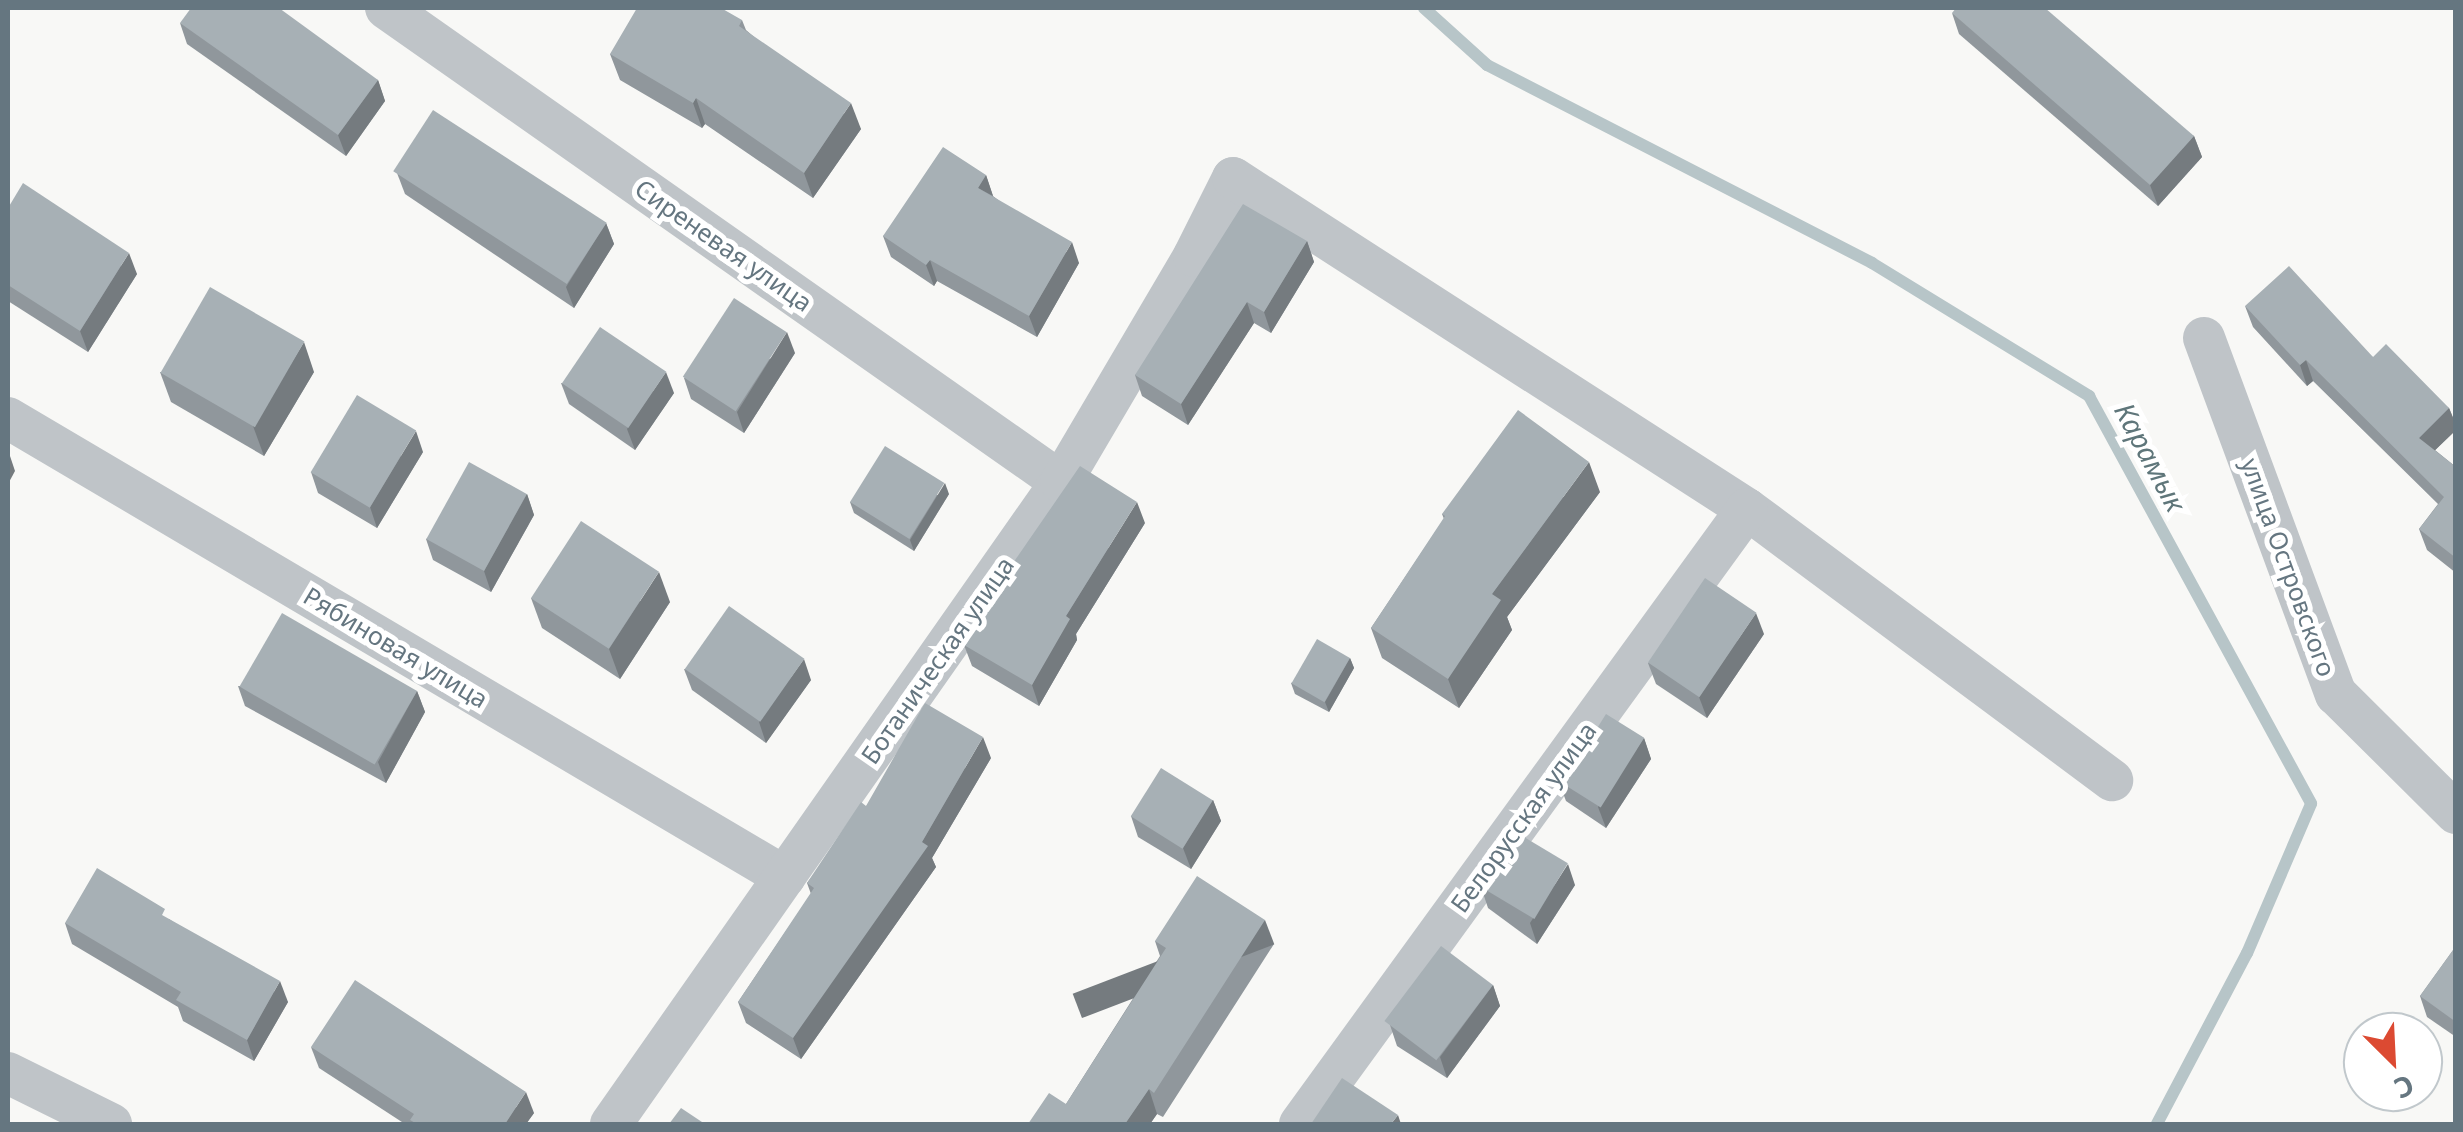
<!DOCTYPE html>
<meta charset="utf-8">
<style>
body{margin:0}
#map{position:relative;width:2463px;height:1132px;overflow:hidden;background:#f8f8f6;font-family:"Noto Sans",sans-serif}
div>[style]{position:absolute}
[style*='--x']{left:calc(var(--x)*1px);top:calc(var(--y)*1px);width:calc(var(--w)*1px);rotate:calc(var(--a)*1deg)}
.stream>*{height:12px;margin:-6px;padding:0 6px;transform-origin:6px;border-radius:6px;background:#b7c5c8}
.street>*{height:42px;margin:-21px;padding:0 21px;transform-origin:21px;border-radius:21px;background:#bfc4c8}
.wall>*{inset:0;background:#90979c}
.shaded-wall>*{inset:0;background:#757b7f;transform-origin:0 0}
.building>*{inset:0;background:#a7b0b5;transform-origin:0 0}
span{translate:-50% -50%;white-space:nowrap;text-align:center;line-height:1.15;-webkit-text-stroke:10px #fff;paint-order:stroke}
.street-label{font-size:25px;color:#657680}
.water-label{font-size:28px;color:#5f767a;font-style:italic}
.frame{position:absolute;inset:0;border:10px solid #657680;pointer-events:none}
.north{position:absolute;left:2343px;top:1012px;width:100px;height:100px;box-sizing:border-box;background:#fff;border:2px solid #c1c8cc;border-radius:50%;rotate:156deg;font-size:28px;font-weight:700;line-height:40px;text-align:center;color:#657680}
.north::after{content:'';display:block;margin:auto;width:35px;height:45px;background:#dc4a32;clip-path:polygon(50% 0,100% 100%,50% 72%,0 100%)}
</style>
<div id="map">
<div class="stream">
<i style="--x:1424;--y:8;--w:85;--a:42.1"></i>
<i style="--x:1487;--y:65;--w:433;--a:27.2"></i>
<i style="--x:1872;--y:263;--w:255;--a:31.5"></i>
<i style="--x:2089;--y:396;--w:464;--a:61.4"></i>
<i style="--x:2311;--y:804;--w:162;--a:113.2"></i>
<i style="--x:2247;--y:953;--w:193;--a:117.8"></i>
</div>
<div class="street">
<i style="--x:386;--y:8;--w:825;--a:35.08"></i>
<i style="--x:2204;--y:338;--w:380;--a:69.7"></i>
<i style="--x:2336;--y:694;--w:169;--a:44.8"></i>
<i style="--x:8;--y:418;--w:902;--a:30.57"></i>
<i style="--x:8;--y:1073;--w:115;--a:26.3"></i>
<i style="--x:611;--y:1124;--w:784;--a:-54.97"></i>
<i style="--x:1061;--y:482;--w:262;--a:-59.5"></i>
<i style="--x:1194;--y:256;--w:87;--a:-63.4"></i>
<i style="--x:1233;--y:178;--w:611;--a:32.78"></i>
<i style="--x:1747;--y:509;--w:455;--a:36.6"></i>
<i style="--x:1300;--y:1124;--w:760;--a:-53.99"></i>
</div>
<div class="wall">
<i style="clip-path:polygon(1952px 13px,2194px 136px,2202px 157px,2158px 206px,1959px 34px)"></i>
<i style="clip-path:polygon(742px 20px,746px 30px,861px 129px,813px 198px,705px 124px,702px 128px,620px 80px,610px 54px)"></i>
<i style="clip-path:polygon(180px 23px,378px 80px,385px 101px,346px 156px,187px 44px)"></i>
<i style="clip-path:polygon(397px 173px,606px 223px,614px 244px,574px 308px,405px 194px)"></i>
<i style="clip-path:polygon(986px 175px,993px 196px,1079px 263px,1037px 337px,937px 281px,934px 286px,891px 257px,883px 236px)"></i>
<i style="clip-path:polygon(8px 208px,137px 274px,88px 352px,8px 301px)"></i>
<i style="clip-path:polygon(1307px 241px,1314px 262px,1271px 333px,1254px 323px,1188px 425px,1142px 396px,1135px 375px)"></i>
<i style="clip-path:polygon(2245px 306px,2373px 357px,2449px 408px,2456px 425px,2456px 430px,2435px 450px,2456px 467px,2456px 573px,2427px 550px,2419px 529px,2438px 504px,2313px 381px,2307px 386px,2253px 327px)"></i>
<i style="clip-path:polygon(795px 353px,744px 433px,691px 399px,684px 378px)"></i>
<i style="clip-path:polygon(160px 372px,314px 372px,264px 456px,171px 402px)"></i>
<i style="clip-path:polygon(561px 383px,674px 393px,635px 450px,569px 404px)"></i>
<i style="clip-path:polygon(423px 452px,377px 528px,318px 493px,311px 472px)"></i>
<i style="clip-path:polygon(1600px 492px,1507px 617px,1512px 630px,1459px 708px,1382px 658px,1371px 628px,1444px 519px,1442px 514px)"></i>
<i style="clip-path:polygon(527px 494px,534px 515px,491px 592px,433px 560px,426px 539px)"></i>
<i style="clip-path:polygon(949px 494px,914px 551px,854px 513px,850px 502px)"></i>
<i style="clip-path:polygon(1145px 523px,1076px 634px,1077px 640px,1039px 706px,972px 666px,964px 645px)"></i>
<i style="clip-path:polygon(531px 598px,670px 602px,620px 679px,542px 628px)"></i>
<i style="clip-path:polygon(1764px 634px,1707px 718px,1656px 684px,1648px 663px)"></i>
<i style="clip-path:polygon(1350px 658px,1354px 668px,1329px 712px,1295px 694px,1291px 683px)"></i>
<i style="clip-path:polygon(684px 669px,811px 680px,766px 743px,692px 690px)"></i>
<i style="clip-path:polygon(238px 686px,417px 691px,425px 712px,386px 783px,245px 706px)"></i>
<i style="clip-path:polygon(1644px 738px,1651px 759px,1606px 828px,1566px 801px,1558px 780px)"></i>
<i style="clip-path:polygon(991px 758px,932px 858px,936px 867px,801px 1059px,746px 1023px,738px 1002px,811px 894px,807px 883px,866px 806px)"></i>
<i style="clip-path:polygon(1213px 800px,1221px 821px,1191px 869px,1138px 837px,1131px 816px)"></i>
<i style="clip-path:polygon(1575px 885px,1537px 944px,1488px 908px,1481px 887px)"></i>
<i style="clip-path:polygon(169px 919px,288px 1002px,254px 1061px,183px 1021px,178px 1007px,72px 944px,65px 923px)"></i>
<i style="clip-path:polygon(1155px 941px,1274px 944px,1163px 1117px,1157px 1114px,1150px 1124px,1028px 1124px,1066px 1104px,1160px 956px)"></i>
<i style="clip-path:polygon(2456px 946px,2456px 1037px,2427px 1017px,2420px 996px)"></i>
<i style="clip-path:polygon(1493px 985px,1500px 1006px,1447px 1078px,1397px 1046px,1390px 1025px)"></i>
<i style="clip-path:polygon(311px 1047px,534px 1113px,526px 1124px,405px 1124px,319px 1068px)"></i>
</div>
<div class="shaded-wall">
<i style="clip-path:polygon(378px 80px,385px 101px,346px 156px,338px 135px)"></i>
<i style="clip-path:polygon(696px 98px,705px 124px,702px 128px,693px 103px)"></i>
<i style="clip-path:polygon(851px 103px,861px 129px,813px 198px,804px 173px)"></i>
<i style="clip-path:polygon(2194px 136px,2202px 157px,2158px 206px,2150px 185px)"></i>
<i style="clip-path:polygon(986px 175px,993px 196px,978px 188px)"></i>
<i style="clip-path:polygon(606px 223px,614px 244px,574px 308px,566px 287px)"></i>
<i style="clip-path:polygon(1307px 241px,1314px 262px,1271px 333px,1264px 312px)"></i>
<i style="clip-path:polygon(1072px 242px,1079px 263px,1037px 337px,1029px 316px)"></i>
<i style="clip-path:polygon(129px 253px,137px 274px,88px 352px,80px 331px)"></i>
<i style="clip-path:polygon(930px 260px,937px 281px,934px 286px,926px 265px)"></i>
<i style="clip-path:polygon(1247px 302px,1254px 323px,1188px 425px,1181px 404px)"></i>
<i style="clip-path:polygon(787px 332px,795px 353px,744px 433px,737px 412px)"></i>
<i style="clip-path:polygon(304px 342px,314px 372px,264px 456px,253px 426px)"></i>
<i style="clip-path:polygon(2306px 360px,2313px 381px,2307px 386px,2300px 365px)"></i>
<i style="clip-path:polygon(666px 372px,674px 393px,635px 450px,627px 429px)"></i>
<i style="clip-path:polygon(2449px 408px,2456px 425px,2456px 430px,2426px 459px,2419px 438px)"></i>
<i style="clip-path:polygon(416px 431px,423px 452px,377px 528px,370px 507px)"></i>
<i style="clip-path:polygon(8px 450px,15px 471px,8px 484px)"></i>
<i style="clip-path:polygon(1589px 462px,1600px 492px,1507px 617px,1512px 630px,1459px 708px,1448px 679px,1492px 594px)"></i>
<i style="clip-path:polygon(945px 483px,949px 494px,914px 551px,910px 540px)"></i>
<i style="clip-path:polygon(527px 494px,534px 515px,491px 592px,484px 571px)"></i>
<i style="clip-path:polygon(1137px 502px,1145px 523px,1076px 634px,1077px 640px,1039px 706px,1032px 685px,1066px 616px)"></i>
<i style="clip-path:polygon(659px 572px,670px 602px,620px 679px,609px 649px)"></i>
<i style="clip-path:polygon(1756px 613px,1764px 634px,1707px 718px,1699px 697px)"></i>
<i style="clip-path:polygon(1350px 658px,1354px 668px,1329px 712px,1325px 702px)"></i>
<i style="clip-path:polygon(804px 659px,811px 680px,766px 743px,759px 722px)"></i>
<i style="clip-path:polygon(417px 691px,425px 712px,386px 783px,378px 762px)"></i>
<i style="clip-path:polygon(983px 737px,991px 758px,932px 858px,936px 867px,801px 1059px,793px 1038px,922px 842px)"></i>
<i style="clip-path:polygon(1644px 738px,1651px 759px,1606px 828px,1598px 807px)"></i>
<i style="clip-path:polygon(1213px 800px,1221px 821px,1191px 869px,1183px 848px)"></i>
<i style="clip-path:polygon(1568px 864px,1575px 885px,1537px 944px,1530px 923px)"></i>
<i style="left:1265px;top:920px;width:26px;height:206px;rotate:69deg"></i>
<i style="clip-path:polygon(280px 981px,288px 1002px,254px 1061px,247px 1040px)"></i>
<i style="clip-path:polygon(1493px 985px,1500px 1006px,1447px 1078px,1440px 1057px)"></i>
<i style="clip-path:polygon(1149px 1089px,1157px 1114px,1150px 1124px,1125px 1124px)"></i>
<i style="clip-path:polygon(526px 1092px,534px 1113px,526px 1124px,505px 1124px)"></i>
<i style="clip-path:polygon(1398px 1115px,1401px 1124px,1391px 1124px)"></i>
</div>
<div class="building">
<i style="clip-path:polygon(191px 8px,279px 8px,378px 80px,338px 135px,180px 23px)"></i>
<i style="clip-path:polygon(637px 8px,721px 8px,742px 20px,739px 26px,851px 103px,804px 173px,696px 98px,693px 103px,610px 54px)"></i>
<i style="clip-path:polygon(1956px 8px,2045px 8px,2194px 136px,2150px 185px,1952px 13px)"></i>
<i style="left:433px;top:110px;width:207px;height:73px;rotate:33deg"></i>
<i style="clip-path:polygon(943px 147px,986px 175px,978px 188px,1072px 242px,1029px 316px,930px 260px,926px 265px,883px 236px)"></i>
<i style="clip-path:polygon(23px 183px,129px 253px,80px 331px,8px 285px,8px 208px)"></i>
<i style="clip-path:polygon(1243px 204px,1307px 241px,1264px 312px,1247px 302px,1181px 404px,1135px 375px)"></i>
<i style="clip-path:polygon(2289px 266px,2373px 357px,2386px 344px,2449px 408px,2419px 438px,2456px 467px,2456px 558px,2419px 529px,2444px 497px,2306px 360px,2300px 365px,2245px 306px)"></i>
<i style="left:210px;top:287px;width:109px;height:99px;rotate:30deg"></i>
<i style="left:734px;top:298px;width:63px;height:94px;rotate:33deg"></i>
<i style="left:600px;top:327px;width:80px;height:68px;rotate:34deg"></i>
<i style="left:357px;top:395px;width:69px;height:90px;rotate:31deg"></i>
<i style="clip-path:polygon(1518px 410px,1589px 462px,1492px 594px,1501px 600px,1448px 679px,1371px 628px,1445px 516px,1442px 514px)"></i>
<i style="left:885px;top:446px;width:70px;height:66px;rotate:32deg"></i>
<i style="left:469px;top:462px;width:66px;height:88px;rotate:29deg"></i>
<i style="clip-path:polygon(1080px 466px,1137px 502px,1066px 616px,1070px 619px,1032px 685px,964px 645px,1002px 579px)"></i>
<i style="left:581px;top:521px;width:93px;height:92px;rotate:33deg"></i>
<i style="left:1705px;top:578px;width:62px;height:102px;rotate:34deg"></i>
<i style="left:729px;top:606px;width:92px;height:77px;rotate:35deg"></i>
<i style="left:282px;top:613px;width:156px;height:85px;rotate:30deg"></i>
<i style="left:1317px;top:639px;width:38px;height:51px;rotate:30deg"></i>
<i style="clip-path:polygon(925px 703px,983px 737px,922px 842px,928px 846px,793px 1038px,738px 1002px,814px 888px,807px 883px,861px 802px,866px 806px)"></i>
<i style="left:1606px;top:714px;width:45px;height:82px;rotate:32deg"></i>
<i style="left:1161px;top:768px;width:61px;height:57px;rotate:32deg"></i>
<i style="left:1519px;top:834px;width:57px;height:65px;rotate:31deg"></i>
<i style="clip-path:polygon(97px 868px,165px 909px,162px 915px,280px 981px,247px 1040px,176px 1000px,181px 992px,65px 923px)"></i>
<i style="clip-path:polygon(1197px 876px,1265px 920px,1154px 1093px,1149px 1089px,1125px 1124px,1028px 1124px,1049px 1093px,1066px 1104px,1166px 948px,1155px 941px)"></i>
<i style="left:1441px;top:946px;width:65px;height:94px;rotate:37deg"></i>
<i style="clip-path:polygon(2456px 946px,2456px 1022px,2420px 996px)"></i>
<i style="clip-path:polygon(355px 980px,526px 1092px,505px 1124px,417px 1124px,410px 1120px,414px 1114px,311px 1047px)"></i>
<i style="clip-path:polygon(1342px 1078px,1398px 1115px,1391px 1124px,1311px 1124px)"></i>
<i style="clip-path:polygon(681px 1108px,705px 1124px,669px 1124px)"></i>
</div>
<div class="street-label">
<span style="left:724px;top:245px;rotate:35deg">Сиреневая улица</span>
<span style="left:2289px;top:567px;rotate:70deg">улица Островского</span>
<span style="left:396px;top:647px;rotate:31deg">Рябиновая улица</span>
<span style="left:937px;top:660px;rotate:-55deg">Ботаническая улица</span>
<span style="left:1523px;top:817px;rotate:-54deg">Белорусская улица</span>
</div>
<div class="water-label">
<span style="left:2151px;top:457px;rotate:62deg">Карамык</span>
</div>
<div class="frame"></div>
<div class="north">С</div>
</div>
